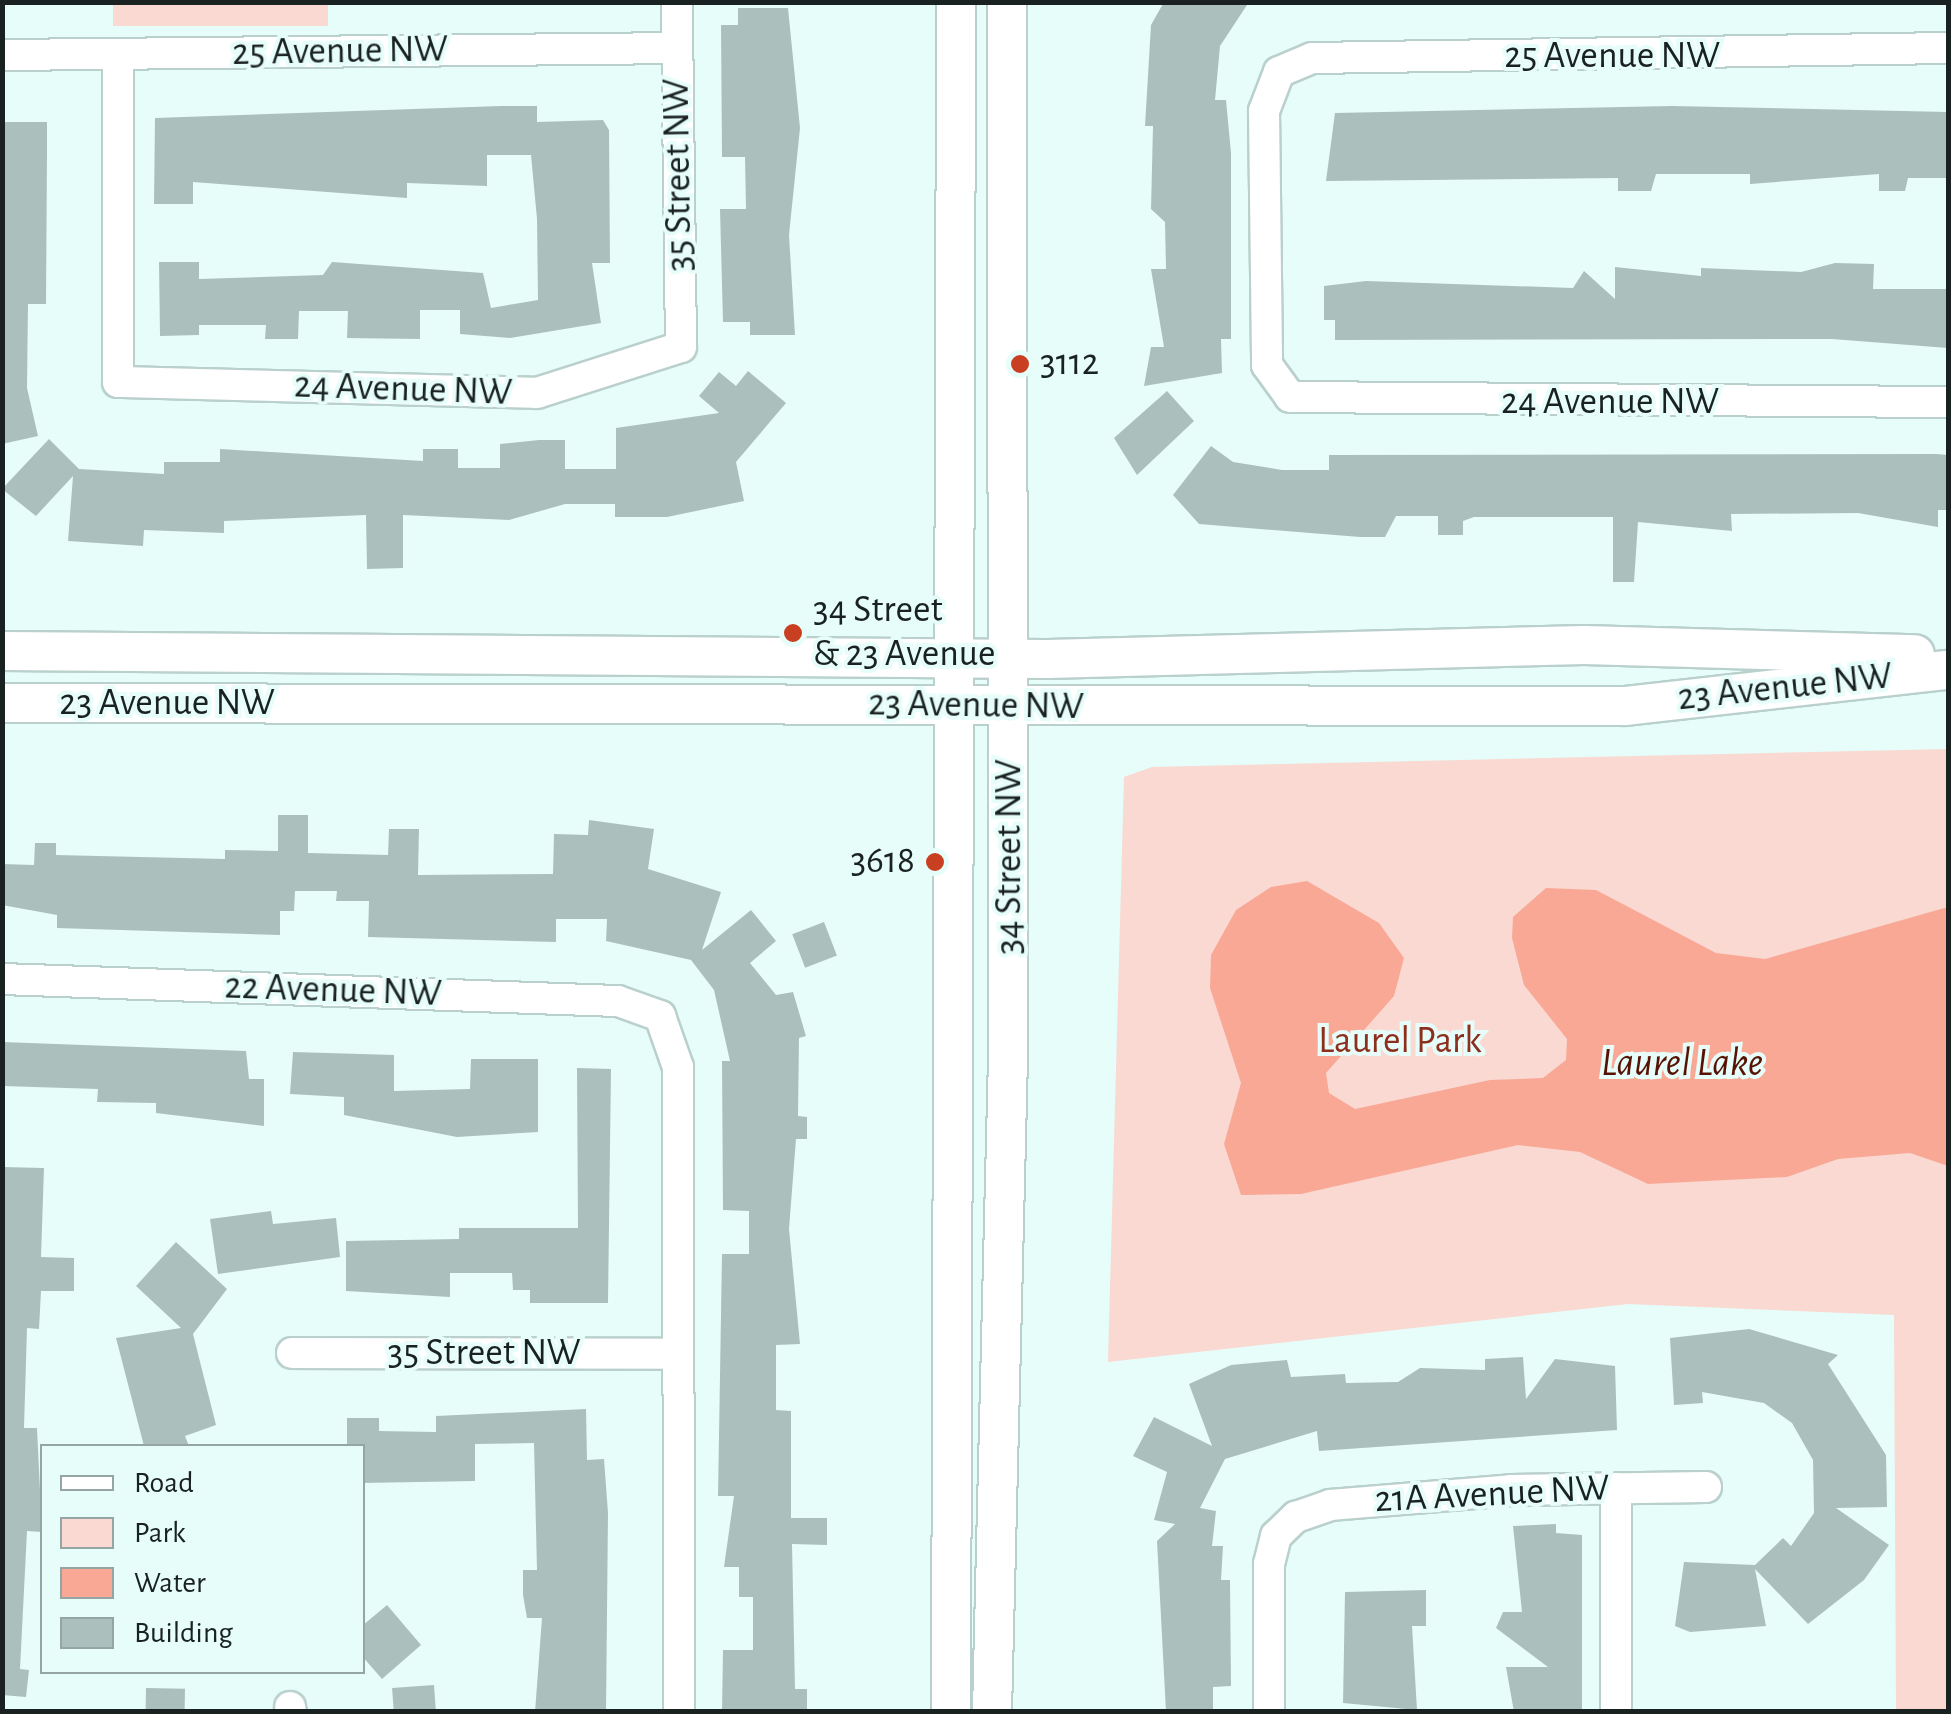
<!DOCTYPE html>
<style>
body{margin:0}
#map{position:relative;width:1951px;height:1714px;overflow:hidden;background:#e6fdf9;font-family:"Alegreya Sans",sans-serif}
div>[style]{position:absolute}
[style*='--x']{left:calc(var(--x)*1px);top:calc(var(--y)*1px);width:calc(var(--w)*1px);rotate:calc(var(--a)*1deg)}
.green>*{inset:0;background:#f9d9d2;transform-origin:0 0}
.water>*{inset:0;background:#f9a895}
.building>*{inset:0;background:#abc0bd;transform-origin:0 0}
.roads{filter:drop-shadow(2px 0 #bad0cc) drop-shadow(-2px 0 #bad0cc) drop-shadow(0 2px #bad0cc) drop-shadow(0 -2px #bad0cc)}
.minor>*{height:30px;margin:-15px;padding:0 15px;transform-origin:15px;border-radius:15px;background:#fff}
.major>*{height:38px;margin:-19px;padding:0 19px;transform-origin:19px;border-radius:19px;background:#fff}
.dots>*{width:28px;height:28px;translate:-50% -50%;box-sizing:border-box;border:5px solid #e6fdf9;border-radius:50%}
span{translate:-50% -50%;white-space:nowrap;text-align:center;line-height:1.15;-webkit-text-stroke:8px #e6fdf9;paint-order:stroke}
.street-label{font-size:38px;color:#1a2221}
.poi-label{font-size:38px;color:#1a2221}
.left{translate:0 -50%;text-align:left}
.right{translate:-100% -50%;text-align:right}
.park-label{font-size:38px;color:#8d2f1c}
.water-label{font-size:40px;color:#581204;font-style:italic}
.frame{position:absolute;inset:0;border:5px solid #1a2221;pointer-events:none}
.legend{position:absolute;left:40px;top:1444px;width:325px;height:230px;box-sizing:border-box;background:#e6fdf9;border:2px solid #94a5a3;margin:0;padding:12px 18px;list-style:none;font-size:30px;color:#1a2221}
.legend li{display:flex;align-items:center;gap:20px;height:50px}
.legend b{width:50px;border:2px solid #94a5a3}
</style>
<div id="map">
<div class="green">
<i style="left:113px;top:3px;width:215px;height:23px"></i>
<i style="clip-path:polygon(1948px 749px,1948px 1711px,1896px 1711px,1894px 1315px,1628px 1304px,1108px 1362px,1124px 777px,1152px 767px)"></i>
</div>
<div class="water">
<i style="clip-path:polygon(1307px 881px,1379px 923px,1404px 958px,1394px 996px,1326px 1073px,1329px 1093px,1355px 1109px,1490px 1080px,1543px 1078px,1566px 1060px,1567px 1039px,1524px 985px,1512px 938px,1513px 917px,1546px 888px,1596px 890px,1716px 953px,1765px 959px,1948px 907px,1948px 1166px,1910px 1153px,1838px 1159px,1787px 1177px,1648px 1184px,1580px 1152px,1518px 1145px,1301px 1194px,1241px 1195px,1224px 1144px,1241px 1083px,1210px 988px,1211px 955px,1236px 910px,1271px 887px)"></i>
</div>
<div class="building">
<i style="clip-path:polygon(1164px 2px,1249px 2px,1220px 46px,1215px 100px,1226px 100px,1231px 153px,1231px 339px,1221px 339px,1222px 373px,1144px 386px,1151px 347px,1164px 347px,1151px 269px,1166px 269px,1165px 222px,1151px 209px,1153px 126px,1145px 126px,1151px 25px)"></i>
<i style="clip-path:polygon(738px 8px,788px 8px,800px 128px,789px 235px,795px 335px,750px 335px,750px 322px,723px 322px,720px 209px,746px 209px,745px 157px,722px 157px,721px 25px,738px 25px)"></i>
<i style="clip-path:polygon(501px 106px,537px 106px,537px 122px,603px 120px,609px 130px,610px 263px,592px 263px,601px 323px,510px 338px,460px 334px,460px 310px,420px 310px,420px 339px,347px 338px,348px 311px,299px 311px,298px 339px,265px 339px,266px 325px,199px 325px,199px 335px,160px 336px,159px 262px,199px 262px,199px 279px,323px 275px,332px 262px,483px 273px,491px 308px,538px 300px,537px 219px,531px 155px,487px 155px,487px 186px,407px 183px,407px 198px,193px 182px,193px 204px,154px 204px,155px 118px)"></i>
<i style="clip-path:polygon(1672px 106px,1948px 112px,1948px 178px,1908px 178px,1905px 191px,1879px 191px,1879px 174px,1750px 184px,1750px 174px,1656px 174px,1651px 191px,1618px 191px,1618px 178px,1326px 181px,1335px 113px)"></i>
<i style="clip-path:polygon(2px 122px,47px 122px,47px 152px,46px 304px,28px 304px,27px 388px,38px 436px,2px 444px)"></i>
<i style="clip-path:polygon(1835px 263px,1874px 264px,1873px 289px,1948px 289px,1948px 348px,1832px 339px,1335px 340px,1335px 320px,1324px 320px,1324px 286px,1366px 281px,1573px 288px,1584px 271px,1615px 299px,1615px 267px,1701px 276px,1701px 268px,1801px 272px)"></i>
<i style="clip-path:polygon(748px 371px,786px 403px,736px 462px,744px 501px,667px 517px,615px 517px,615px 504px,565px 504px,509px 520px,403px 515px,403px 568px,367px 569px,366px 515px,224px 521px,224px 533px,144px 530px,143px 546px,68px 541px,73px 476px,36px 516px,2px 489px,49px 439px,79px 469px,164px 474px,164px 462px,220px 462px,220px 449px,423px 461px,423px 449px,458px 449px,458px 468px,500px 468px,500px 444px,539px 440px,565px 440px,565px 469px,616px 469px,616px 428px,719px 413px,699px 396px,719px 372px,736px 386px)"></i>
<i style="clip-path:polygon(1167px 391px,1194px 421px,1137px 475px,1114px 438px)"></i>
<i style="clip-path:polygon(1211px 446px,1233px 462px,1282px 470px,1329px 470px,1329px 455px,1937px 454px,1948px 455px,1948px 510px,1938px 510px,1938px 527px,1858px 513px,1731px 514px,1732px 531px,1638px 522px,1634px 582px,1613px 582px,1613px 517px,1474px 517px,1463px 521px,1463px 535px,1438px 535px,1438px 516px,1396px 516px,1385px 537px,1360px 537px,1199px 524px,1173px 495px)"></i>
<i style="clip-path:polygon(278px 815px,308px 815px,308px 853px,388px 855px,389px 829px,419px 829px,418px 875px,553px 874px,554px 834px,588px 835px,589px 820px,654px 829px,648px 869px,721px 892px,702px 950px,751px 910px,776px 941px,750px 963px,776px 995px,793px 992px,806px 1036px,799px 1038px,798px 1116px,807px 1117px,807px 1139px,796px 1139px,789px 1229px,800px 1344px,776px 1345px,776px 1410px,791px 1411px,791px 1518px,827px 1518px,827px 1545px,792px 1544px,795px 1689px,807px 1689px,807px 1712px,722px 1712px,723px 1650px,753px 1650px,753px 1597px,739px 1597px,739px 1567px,724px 1567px,734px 1496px,718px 1496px,722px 1254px,749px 1254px,749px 1211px,723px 1210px,722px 1061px,730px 1061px,714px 990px,691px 960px,606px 941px,607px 919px,556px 919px,556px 942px,368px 937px,369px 901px,336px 901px,337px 891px,295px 891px,294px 911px,280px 911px,280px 935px,57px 928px,57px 915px,2px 905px,2px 864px,34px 865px,35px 843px,56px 843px,56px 855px,225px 859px,225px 850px,278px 851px)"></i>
<i style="left:824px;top:922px;width:36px;height:34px;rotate:69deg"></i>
<i style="clip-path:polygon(2px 1042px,246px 1051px,249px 1079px,264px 1079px,264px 1126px,156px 1113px,156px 1103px,97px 1102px,98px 1089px,2px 1086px)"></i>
<i style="clip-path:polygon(293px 1052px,394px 1055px,394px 1091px,470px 1089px,471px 1059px,538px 1059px,538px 1132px,457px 1137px,344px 1115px,344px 1097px,290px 1094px)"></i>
<i style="clip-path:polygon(577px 1068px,611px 1069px,608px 1303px,530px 1303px,530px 1290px,513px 1290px,512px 1273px,450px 1273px,450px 1297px,346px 1291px,346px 1241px,459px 1239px,459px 1228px,578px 1228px)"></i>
<i style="clip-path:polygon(2px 1167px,44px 1168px,41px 1257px,74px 1258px,74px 1291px,41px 1291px,39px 1329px,27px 1328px,24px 1428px,37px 1428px,42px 1532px,27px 1531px,20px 1669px,29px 1670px,26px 1697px,2px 1695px)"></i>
<i style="clip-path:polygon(271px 1211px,273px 1224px,336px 1218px,340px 1257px,218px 1274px,210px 1219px)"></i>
<i style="clip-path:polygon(176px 1242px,227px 1289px,193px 1334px,216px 1425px,185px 1436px,189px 1446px,144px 1446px,116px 1338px,181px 1328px,136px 1286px)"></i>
<i style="clip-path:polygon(1749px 1329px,1838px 1355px,1828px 1364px,1886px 1455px,1887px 1507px,1836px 1508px,1889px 1545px,1864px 1580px,1808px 1624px,1755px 1569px,1766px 1626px,1690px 1632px,1675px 1626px,1684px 1562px,1755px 1565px,1783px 1538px,1791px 1546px,1814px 1513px,1813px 1460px,1792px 1423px,1764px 1403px,1702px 1392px,1703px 1403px,1674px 1405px,1670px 1338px)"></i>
<i style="clip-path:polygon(1523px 1357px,1526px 1399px,1555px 1359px,1615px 1366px,1617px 1430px,1319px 1451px,1317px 1431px,1225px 1459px,1200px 1508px,1216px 1511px,1212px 1546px,1223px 1546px,1221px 1580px,1230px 1580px,1231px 1686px,1213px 1687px,1213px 1712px,1166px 1712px,1157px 1541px,1175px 1524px,1154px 1520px,1167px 1472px,1133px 1456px,1154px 1417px,1212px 1446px,1189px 1384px,1231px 1365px,1287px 1360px,1291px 1377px,1345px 1374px,1346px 1383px,1398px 1382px,1420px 1368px,1485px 1370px,1485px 1359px)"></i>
<i style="clip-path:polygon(586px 1409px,587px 1460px,604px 1459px,608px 1513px,606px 1712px,535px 1712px,542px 1618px,527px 1618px,523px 1595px,523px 1570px,537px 1570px,534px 1443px,475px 1444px,475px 1481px,362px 1483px,362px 1446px,347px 1446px,347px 1418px,379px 1418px,379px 1431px,436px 1432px,436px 1416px)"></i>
<i style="clip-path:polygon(1556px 1524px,1556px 1533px,1582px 1535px,1582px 1712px,1514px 1712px,1506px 1667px,1548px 1667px,1496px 1628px,1503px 1612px,1522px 1612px,1513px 1526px)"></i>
<i style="clip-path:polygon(1426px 1590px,1426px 1626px,1412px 1626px,1417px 1710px,1343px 1703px,1345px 1592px)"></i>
<i style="clip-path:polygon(387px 1605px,421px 1645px,382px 1679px,362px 1656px,362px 1626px)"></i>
<i style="left:434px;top:1685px;width:27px;height:42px;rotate:86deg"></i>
<i style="left:146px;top:1688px;width:39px;height:24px;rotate:1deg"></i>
</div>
<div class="roads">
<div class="minor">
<i style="--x:1948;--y:48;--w:636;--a:179.1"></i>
<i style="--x:1312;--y:58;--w:36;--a:157"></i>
<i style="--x:1279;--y:72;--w:42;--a:111"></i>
<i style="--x:1264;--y:111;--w:254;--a:89.3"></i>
<i style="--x:1267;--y:365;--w:39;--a:54"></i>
<i style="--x:1290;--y:397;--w:658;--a:0.44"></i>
<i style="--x:118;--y:54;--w:328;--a:90"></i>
<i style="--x:118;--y:382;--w:419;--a:1.5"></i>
<i style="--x:537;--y:393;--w:151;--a:-17.7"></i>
<i style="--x:681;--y:347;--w:345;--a:-90.7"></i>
<i style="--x:2;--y:55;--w:675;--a:-0.59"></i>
<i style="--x:2;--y:979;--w:616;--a:2.05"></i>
<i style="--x:618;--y:1001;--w:45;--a:19.7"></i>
<i style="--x:660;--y:1016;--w:54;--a:70.6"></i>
<i style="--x:678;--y:1067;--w:645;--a:89.91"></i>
<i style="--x:292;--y:1353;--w:385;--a:0.1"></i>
<i style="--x:1616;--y:1488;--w:224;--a:90"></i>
<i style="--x:290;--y:1707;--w:5;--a:79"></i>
<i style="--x:1269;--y:1712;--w:148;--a:-90"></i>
<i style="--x:1269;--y:1564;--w:29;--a:-76"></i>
<i style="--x:1276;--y:1536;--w:28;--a:-44"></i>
<i style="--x:1296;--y:1517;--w:36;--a:-19"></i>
<i style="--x:1330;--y:1505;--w:182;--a:-4.7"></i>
<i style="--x:1511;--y:1490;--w:195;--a:-0.9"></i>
</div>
<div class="major">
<i style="--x:2;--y:651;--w:1046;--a:0.44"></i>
<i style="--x:1048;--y:659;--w:536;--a:-1.5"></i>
<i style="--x:1584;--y:645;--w:331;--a:1.6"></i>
<i style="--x:2;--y:703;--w:1623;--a:0.11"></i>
<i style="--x:1625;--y:706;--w:325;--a:-6.4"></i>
<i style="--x:951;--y:1712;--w:1710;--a:-89.83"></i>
<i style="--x:992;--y:1712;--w:657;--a:-88.6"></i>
<i style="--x:1008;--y:1055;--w:1053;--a:-90.05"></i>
</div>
</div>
<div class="dots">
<i style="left:1020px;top:364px;background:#c93f21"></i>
<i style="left:793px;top:633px;background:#c93f21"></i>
<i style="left:935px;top:862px;background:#c93f21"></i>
</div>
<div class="street-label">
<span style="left:340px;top:52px;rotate:-1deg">25 Avenue NW</span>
<span style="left:1612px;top:57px">25 Avenue NW</span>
<span style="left:679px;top:175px;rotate:-91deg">35 Street NW</span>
<span style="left:403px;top:390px;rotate:2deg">24 Avenue NW</span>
<span style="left:1610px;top:403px">24 Avenue NW</span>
<span style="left:1785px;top:688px;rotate:-6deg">23 Avenue NW</span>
<span style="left:167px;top:704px">23 Avenue NW</span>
<span style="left:976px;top:706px;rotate:1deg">23 Avenue NW</span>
<span style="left:1010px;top:857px;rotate:-90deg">34 Street NW</span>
<span style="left:333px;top:991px;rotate:2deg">22 Avenue NW</span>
<span style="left:484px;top:1354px">35 Street NW</span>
<span style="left:1492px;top:1495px;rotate:-3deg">21A Avenue NW</span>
</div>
<div class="poi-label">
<span class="left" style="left:1040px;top:364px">3112</span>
<span class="left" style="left:813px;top:633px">34 Street<br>&amp; 23 Avenue</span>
<span class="right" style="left:915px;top:862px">3618</span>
</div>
<div class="park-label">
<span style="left:1400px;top:1042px">Laurel Park</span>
</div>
<div class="water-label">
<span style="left:1682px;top:1063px">Laurel Lake</span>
</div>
<div class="frame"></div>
<ul class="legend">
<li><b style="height:12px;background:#fff"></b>Road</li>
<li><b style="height:28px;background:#f9d9d2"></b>Park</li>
<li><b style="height:28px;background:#f9a895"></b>Water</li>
<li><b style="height:28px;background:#abc0bd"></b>Building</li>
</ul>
</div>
